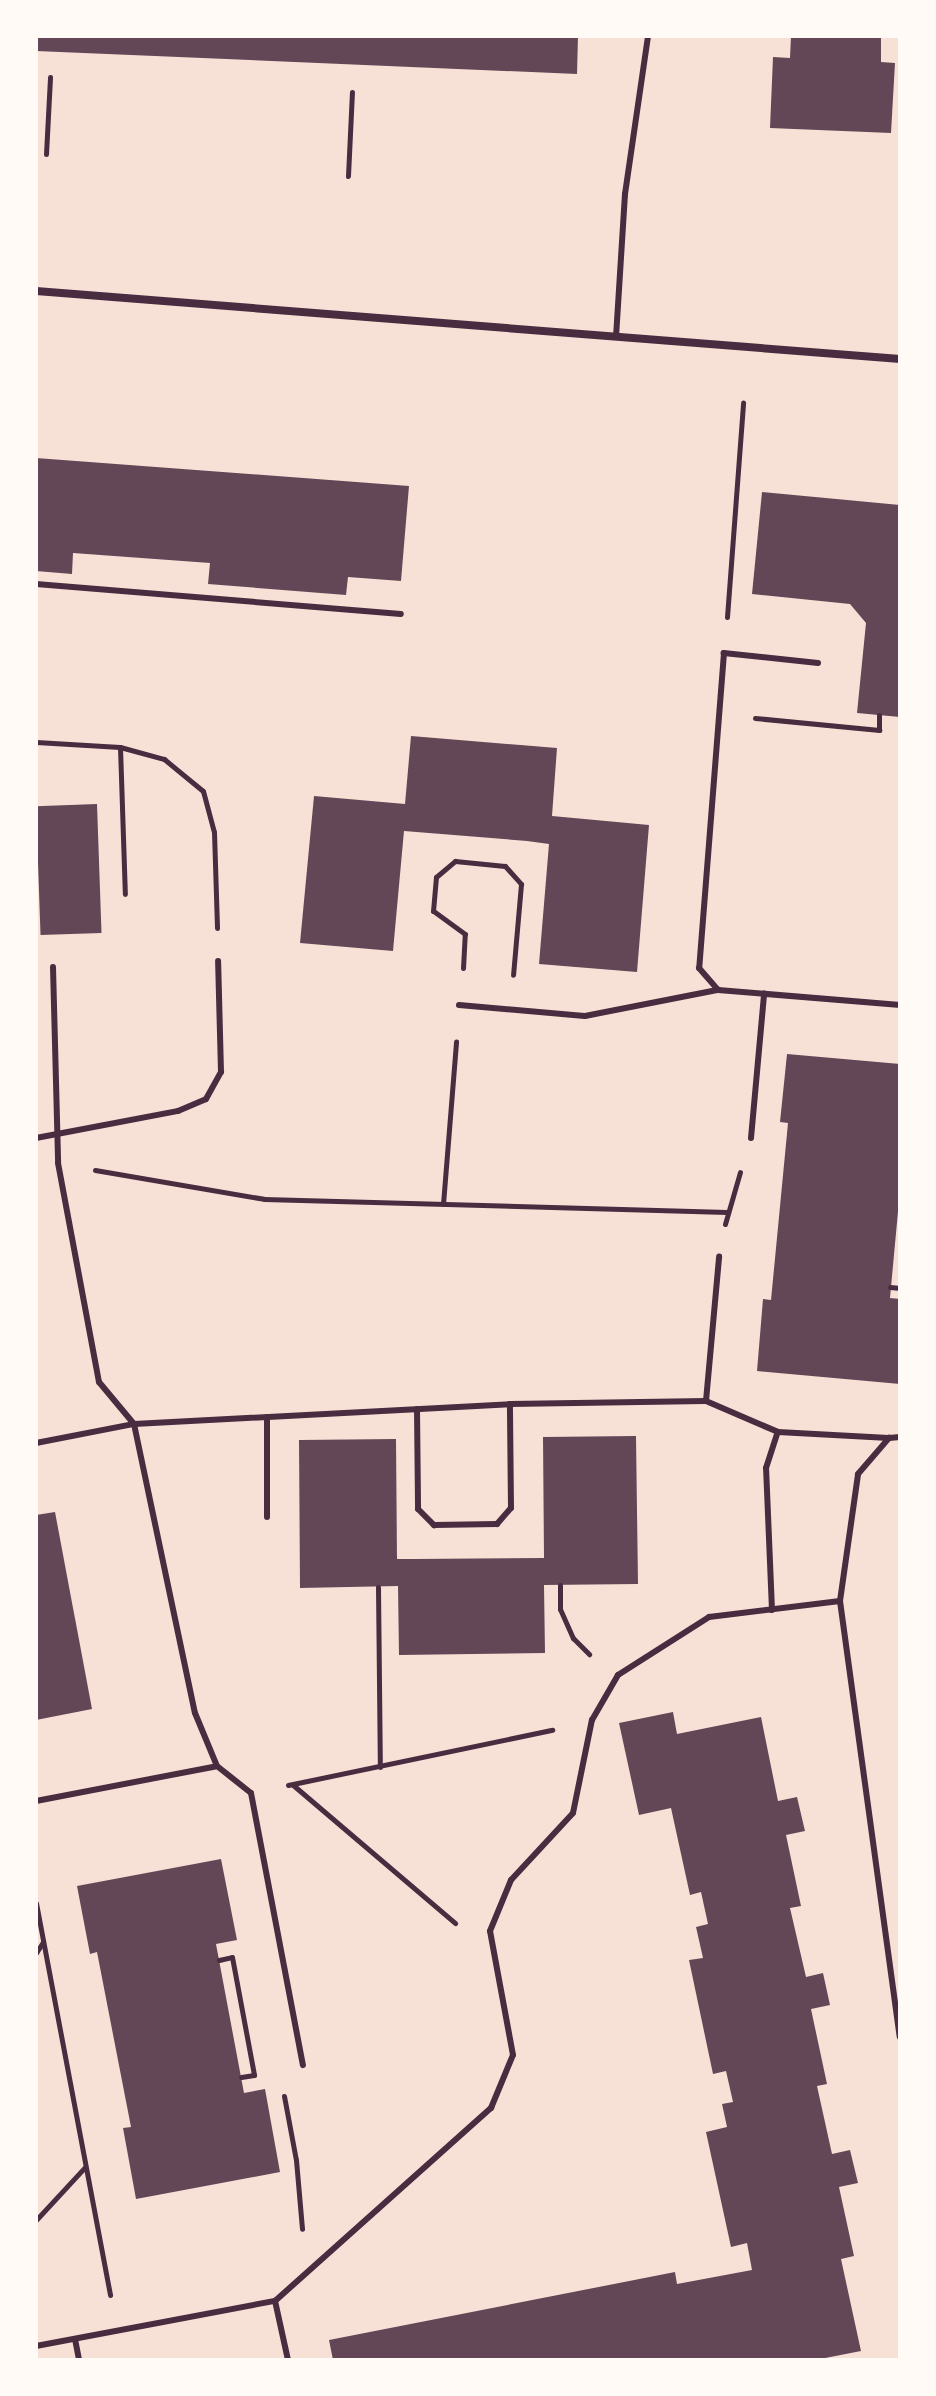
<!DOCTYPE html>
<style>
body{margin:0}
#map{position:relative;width:936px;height:2396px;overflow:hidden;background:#f7e1d7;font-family:Barlow,sans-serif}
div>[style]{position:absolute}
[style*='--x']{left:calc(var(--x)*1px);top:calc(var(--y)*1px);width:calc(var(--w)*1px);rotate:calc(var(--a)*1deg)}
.building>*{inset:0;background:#644757;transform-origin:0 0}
.path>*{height:5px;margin:-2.5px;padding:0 2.5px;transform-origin:2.5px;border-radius:2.5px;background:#4a2c40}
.service>*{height:6px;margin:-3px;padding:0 3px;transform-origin:3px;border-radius:3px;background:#4a2c40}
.minor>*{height:8px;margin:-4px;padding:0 4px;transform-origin:4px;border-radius:4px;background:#4a2c40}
span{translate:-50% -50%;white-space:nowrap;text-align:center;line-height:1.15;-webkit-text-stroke:6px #fffaf5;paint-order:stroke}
.frame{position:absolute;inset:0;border:38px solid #fffaf5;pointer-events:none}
</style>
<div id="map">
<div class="building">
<i style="clip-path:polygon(36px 36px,578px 36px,577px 74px,36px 51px)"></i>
<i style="clip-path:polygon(791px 36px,881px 36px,881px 62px,895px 63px,891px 133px,770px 128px,773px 57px,790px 58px)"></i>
<i style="clip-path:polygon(36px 458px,409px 486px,401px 581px,348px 577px,346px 595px,208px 584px,210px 563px,73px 553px,72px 574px,36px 571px)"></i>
<i style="clip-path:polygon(762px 492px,900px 505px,900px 717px,857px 713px,866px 623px,850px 604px,752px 594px)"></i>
<i style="clip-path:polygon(411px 736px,557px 748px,552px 816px,649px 825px,637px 972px,539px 964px,549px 844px,527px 841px,404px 831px,393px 951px,300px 943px,314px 796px,405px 804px)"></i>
<i style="left:97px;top:804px;width:129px;height:61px;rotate:88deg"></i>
<i style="clip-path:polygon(787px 1054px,900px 1064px,900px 1190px,890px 1298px,900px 1299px,900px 1384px,757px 1371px,763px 1299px,771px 1300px,788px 1123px,780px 1122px)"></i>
<i style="clip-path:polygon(636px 1436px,638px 1584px,544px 1585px,545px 1653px,399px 1655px,398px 1586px,300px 1588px,299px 1440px,396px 1439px,397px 1559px,413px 1559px,544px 1558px,543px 1437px)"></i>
<i style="clip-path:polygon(55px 1512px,92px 1709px,36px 1720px,36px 1515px)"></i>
<i style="clip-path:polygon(673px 1712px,677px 1734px,761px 1717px,778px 1801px,797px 1797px,805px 1831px,786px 1835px,801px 1906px,790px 1908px,806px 1977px,823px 1973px,830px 2005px,811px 2009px,827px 2084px,817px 2086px,832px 2154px,850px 2150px,858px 2183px,839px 2187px,854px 2256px,841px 2259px,861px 2351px,815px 2360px,333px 2360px,329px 2340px,675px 2272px,677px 2284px,752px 2270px,747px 2243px,731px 2247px,706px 2132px,727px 2127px,722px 2104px,733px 2102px,726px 2071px,713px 2074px,689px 1960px,703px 1958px,696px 1927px,708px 1924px,701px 1892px,690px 1895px,671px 1808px,639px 1815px,619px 1723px)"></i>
<i style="clip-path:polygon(221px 1859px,237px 1940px,216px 1944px,244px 2093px,265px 2089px,280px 2172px,136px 2199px,123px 2128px,131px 2127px,97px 1952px,90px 1954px,77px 1886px)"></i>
</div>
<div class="path">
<i style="--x:46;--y:154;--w:77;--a:-87"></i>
<i style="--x:348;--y:176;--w:84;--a:-87.3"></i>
<i style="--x:727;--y:617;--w:215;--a:-85.7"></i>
<i style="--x:755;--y:718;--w:125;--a:5.5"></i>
<i style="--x:879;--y:730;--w:15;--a:-90"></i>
<i style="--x:36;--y:742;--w:84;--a:3.4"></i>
<i style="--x:120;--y:747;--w:46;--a:15.3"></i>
<i style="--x:164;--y:759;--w:50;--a:39.4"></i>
<i style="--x:203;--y:791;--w:42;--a:75"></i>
<i style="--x:214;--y:832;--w:96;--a:88.2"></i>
<i style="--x:120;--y:747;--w:147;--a:88.1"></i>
<i style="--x:463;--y:968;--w:34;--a:-87"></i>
<i style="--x:465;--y:934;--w:39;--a:-144"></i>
<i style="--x:433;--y:911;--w:34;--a:-85"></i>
<i style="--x:436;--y:877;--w:25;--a:-40"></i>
<i style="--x:455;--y:861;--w:50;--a:5.7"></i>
<i style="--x:505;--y:866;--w:24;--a:48"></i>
<i style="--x:521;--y:884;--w:91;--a:95"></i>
<i style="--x:95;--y:1170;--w:171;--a:9.7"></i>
<i style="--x:264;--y:1199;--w:463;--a:1.6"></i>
<i style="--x:443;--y:1204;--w:163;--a:-85.4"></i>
<i style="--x:725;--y:1224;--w:54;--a:-73.9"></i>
<i style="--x:890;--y:1287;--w:10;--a:6"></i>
<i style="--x:560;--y:1585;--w:24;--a:90"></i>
<i style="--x:560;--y:1609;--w:32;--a:66"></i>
<i style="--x:573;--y:1638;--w:23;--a:45"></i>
<i style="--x:378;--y:1587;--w:180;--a:89.4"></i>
<i style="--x:288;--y:1785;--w:270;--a:-11.8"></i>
<i style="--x:293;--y:1785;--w:213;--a:40.4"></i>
<i style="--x:36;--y:1903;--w:399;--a:79.3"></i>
<i style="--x:36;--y:1953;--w:13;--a:-58"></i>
<i style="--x:219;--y:1960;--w:13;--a:-13"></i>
<i style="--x:232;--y:1957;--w:120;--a:79.4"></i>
<i style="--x:254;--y:2075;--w:13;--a:171"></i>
<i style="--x:284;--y:2096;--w:65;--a:79.4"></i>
<i style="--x:296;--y:2160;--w:69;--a:85"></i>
<i style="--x:36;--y:2220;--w:72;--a:-47.2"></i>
</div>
<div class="service">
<i style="--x:616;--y:337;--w:143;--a:-86.4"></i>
<i style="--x:625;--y:194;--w:160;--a:-81.7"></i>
<i style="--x:36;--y:584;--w:366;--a:4.7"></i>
<i style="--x:818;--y:663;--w:95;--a:-173.9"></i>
<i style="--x:724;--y:653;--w:316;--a:94.5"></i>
<i style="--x:699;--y:968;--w:29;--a:49"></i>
<i style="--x:718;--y:990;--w:183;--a:4.7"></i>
<i style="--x:53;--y:967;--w:196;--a:88.5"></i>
<i style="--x:58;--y:1163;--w:223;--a:79.4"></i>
<i style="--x:99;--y:1382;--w:55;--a:50.2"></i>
<i style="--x:134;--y:1424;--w:295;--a:78.1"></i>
<i style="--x:195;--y:1713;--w:57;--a:67.5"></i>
<i style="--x:217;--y:1766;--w:43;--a:38.5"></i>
<i style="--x:251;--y:1793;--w:277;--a:79.2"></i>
<i style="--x:459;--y:1005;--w:126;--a:5"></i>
<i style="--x:585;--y:1016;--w:136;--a:-11.1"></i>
<i style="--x:36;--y:1138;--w:145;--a:-10.8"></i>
<i style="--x:178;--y:1111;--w:30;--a:-23"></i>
<i style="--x:206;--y:1099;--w:31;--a:-61"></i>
<i style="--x:221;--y:1072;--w:111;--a:-91.5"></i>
<i style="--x:751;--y:1138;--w:145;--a:-84.8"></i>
<i style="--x:706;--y:1401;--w:145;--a:-84.8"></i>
<i style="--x:417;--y:1409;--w:100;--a:89.4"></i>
<i style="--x:418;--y:1509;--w:23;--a:45"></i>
<i style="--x:434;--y:1525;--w:63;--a:-0.9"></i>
<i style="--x:497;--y:1524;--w:21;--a:-49"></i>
<i style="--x:511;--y:1508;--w:104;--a:-90.6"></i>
<i style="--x:267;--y:1417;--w:100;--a:90"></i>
<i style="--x:36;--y:1443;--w:100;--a:-11"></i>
<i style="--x:134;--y:1424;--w:377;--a:-3"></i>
<i style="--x:510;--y:1404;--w:196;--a:-0.9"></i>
<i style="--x:706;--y:1401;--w:78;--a:23.3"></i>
<i style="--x:778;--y:1432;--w:111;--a:3.1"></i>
<i style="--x:840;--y:1601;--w:440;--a:82.2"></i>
<i style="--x:772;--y:1610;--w:142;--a:-92.4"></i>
<i style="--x:766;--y:1468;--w:38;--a:-72"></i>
<i style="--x:36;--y:1801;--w:184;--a:-10.9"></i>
<i style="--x:75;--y:2339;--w:21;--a:79"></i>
<i style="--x:36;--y:2346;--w:243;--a:-10.7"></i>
<i style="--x:288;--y:2360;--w:60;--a:-102.4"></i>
<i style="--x:275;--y:2301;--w:290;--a:-41.8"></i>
<i style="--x:491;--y:2108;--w:57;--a:-67.5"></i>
<i style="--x:513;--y:2055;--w:126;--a:-100.5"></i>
<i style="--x:490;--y:1931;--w:55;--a:-67.6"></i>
<i style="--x:511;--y:1880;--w:91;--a:-47.2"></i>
<i style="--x:573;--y:1813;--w:95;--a:-78.5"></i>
<i style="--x:592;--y:1720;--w:52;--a:-60"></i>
<i style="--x:618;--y:1675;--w:108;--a:-32.5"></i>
<i style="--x:709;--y:1617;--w:132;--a:-7"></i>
<i style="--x:840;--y:1601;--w:128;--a:-81.9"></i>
<i style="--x:858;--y:1474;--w:48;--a:-49.3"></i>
<i style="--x:889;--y:1438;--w:11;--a:-5"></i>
</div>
<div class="minor">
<i style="--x:36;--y:291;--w:867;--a:4.5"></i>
</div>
<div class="frame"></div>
</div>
